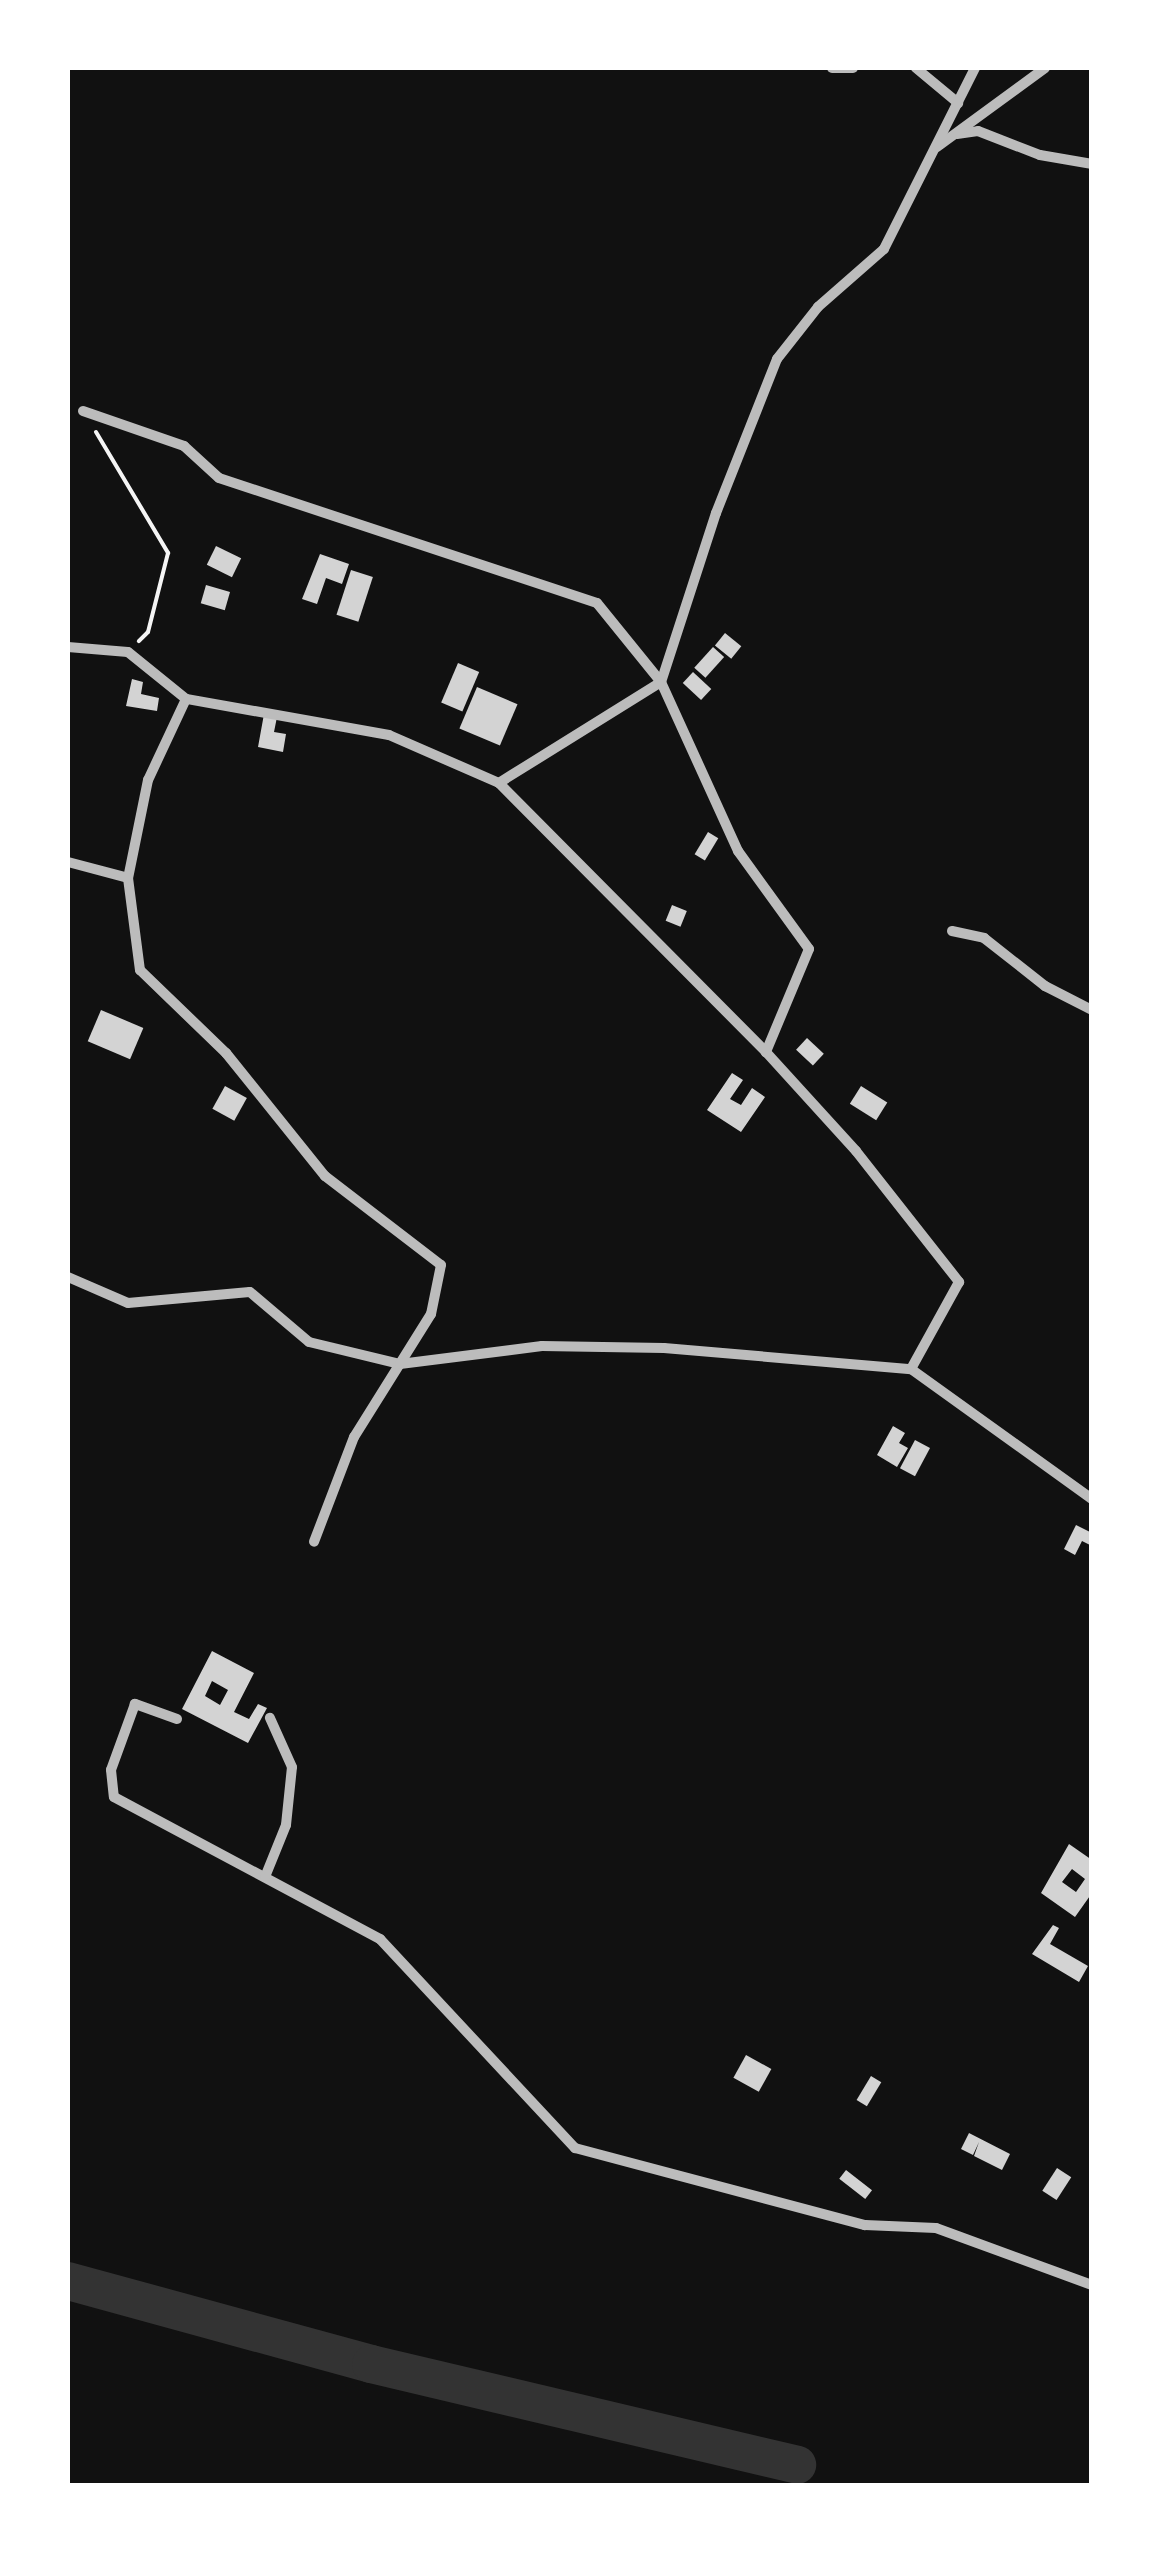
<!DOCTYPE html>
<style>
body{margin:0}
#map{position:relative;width:1159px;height:2553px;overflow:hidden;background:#111;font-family:"Times New Roman",serif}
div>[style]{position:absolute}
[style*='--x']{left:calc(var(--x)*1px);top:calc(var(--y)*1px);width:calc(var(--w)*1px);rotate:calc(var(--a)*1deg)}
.river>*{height:38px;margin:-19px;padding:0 19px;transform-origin:19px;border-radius:19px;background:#333}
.building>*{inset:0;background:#d3d3d3;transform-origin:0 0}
.path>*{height:4px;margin:-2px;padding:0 2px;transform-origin:2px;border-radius:2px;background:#f5f5f5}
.minor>*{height:10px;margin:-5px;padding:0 5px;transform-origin:5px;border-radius:5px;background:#bcbcbc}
span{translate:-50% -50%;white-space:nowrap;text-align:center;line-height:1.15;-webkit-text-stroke:10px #fff;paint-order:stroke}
.frame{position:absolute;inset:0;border:70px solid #fff;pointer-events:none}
</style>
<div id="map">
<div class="river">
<i style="--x:68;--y:2281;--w:314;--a:15.3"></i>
<i style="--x:371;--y:2364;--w:438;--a:13.3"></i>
</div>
<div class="building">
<i style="left:216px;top:546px;width:28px;height:21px;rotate:26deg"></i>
<i style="clip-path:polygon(320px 554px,349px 564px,342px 584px,326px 578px,317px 604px,302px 599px)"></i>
<i style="left:351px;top:570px;width:23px;height:47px;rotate:18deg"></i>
<i style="left:206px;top:585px;width:25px;height:19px;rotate:16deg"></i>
<i style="left:725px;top:633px;width:21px;height:16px;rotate:39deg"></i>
<i style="left:713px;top:647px;width:15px;height:28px;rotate:42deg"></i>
<i style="left:458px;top:663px;width:23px;height:43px;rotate:23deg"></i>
<i style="left:693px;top:672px;width:25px;height:15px;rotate:43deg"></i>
<i style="clip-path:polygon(132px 679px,143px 682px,141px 694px,159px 698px,157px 711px,126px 706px)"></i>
<i style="left:477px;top:687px;width:44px;height:45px;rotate:23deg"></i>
<i style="clip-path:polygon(264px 714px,277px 717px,274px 732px,286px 734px,283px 752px,258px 747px)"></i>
<i style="left:708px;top:832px;width:12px;height:26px;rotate:31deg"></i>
<i style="left:672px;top:905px;width:16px;height:17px;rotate:22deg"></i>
<i style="left:101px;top:1010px;width:46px;height:34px;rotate:23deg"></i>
<i style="left:807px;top:1038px;width:23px;height:16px;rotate:43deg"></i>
<i style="clip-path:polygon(732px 1073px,743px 1080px,730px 1099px,741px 1105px,752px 1088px,765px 1097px,741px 1132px,707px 1110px)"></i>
<i style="left:225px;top:1086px;width:25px;height:26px;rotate:29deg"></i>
<i style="left:861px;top:1086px;width:31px;height:21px;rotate:32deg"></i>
<i style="clip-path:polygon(893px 1426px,905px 1433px,899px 1443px,908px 1448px,897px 1467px,877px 1455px)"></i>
<i style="left:915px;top:1440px;width:17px;height:32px;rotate:28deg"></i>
<i style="clip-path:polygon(1076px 1525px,1092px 1533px,1092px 1546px,1082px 1541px,1075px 1555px,1064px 1549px)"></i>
<i style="clip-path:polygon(evenodd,212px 1651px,254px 1673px,234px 1712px,249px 1719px,258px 1704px,267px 1708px,248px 1743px,182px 1709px,212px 1651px,212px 1681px,228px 1690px,220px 1705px,205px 1696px,212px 1681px)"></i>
<i style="clip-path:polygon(evenodd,1069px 1844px,1092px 1860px,1092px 1893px,1075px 1917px,1041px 1893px,1069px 1844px,1072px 1869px,1085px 1879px,1076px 1892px,1062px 1882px,1072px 1869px)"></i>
<i style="clip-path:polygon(1053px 1925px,1059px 1928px,1050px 1944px,1088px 1966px,1079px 1982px,1032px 1954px)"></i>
<i style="left:746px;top:2055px;width:29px;height:26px;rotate:29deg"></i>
<i style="left:871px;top:2076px;width:12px;height:28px;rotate:31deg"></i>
<i style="clip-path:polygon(969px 2133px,1010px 2154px,1002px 2170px,974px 2156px,979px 2142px,973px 2155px,961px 2149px)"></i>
<i style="left:1057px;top:2168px;width:17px;height:27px;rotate:33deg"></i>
<i style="left:846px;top:2170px;width:33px;height:11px;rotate:38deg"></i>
</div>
<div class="path">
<i style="--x:96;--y:432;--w:141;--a:59.2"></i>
<i style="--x:168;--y:553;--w:81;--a:104.2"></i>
<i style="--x:148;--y:632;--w:13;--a:135"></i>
</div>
<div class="minor">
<i style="--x:832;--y:68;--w:21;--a:0"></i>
<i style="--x:916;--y:68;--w:55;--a:39.8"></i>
<i style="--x:975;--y:68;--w:203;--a:116.7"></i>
<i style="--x:884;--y:249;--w:88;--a:138.7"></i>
<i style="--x:818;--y:307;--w:66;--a:128.3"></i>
<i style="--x:777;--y:359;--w:166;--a:111.6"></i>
<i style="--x:716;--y:513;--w:178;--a:108"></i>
<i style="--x:661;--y:682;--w:186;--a:65.5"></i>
<i style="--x:738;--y:851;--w:121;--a:54.1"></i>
<i style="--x:809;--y:949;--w:112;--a:112.7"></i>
<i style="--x:766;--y:1052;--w:134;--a:47.7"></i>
<i style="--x:856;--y:1151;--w:167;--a:51.8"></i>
<i style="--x:959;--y:1282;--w:99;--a:118.9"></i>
<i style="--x:911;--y:1369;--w:223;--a:35.7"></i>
<i style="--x:957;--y:134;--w:21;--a:-8"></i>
<i style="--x:978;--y:131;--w:66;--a:21.2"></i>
<i style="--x:1040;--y:155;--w:53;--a:9.8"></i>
<i style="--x:937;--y:147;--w:134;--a:-36.2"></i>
<i style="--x:83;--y:411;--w:107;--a:19.1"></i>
<i style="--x:184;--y:446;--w:47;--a:42.4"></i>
<i style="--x:219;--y:478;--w:398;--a:18.3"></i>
<i style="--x:597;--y:603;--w:102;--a:51"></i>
<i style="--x:661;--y:682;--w:191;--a:148.1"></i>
<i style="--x:499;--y:783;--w:120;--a:-156.4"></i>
<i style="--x:389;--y:735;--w:206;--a:-169.9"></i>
<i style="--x:186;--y:699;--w:89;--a:115.1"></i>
<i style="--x:148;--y:780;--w:100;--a:101.5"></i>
<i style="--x:128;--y:878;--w:93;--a:82.6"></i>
<i style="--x:140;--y:970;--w:120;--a:44"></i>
<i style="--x:226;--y:1053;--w:158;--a:51.2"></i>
<i style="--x:325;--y:1176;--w:146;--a:37.5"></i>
<i style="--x:441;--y:1265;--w:50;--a:101.5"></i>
<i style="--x:431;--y:1314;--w:145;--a:122"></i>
<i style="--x:354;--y:1437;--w:112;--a:110.9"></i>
<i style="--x:68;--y:647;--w:60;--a:4.8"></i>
<i style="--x:128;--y:652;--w:75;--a:39"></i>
<i style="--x:499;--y:783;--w:379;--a:45.2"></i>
<i style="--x:68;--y:862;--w:62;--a:14.9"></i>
<i style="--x:952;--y:931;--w:33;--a:12"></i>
<i style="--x:984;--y:938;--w:78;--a:38.2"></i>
<i style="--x:1045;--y:986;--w:53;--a:27.1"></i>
<i style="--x:68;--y:1277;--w:65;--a:23.4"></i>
<i style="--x:128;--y:1303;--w:122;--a:-5.2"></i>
<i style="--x:250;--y:1292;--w:77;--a:40.3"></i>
<i style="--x:309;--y:1342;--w:94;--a:13.6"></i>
<i style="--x:400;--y:1364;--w:143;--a:-7.2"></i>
<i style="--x:542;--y:1346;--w:122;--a:0.9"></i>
<i style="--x:664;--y:1348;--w:248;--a:4.9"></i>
<i style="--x:177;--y:1719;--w:45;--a:-160.3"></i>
<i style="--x:135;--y:1704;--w:70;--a:110"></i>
<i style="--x:111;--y:1770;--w:27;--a:84"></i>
<i style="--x:114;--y:1797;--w:302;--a:28.1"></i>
<i style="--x:380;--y:1939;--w:286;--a:47"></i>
<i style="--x:575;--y:2148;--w:300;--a:14.9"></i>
<i style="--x:865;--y:2225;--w:71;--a:2.4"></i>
<i style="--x:936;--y:2228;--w:166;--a:20.1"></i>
<i style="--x:265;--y:1877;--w:56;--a:-68"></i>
<i style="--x:286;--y:1825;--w:58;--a:-84.1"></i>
<i style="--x:292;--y:1767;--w:54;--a:-114.2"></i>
</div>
<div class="frame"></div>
</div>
